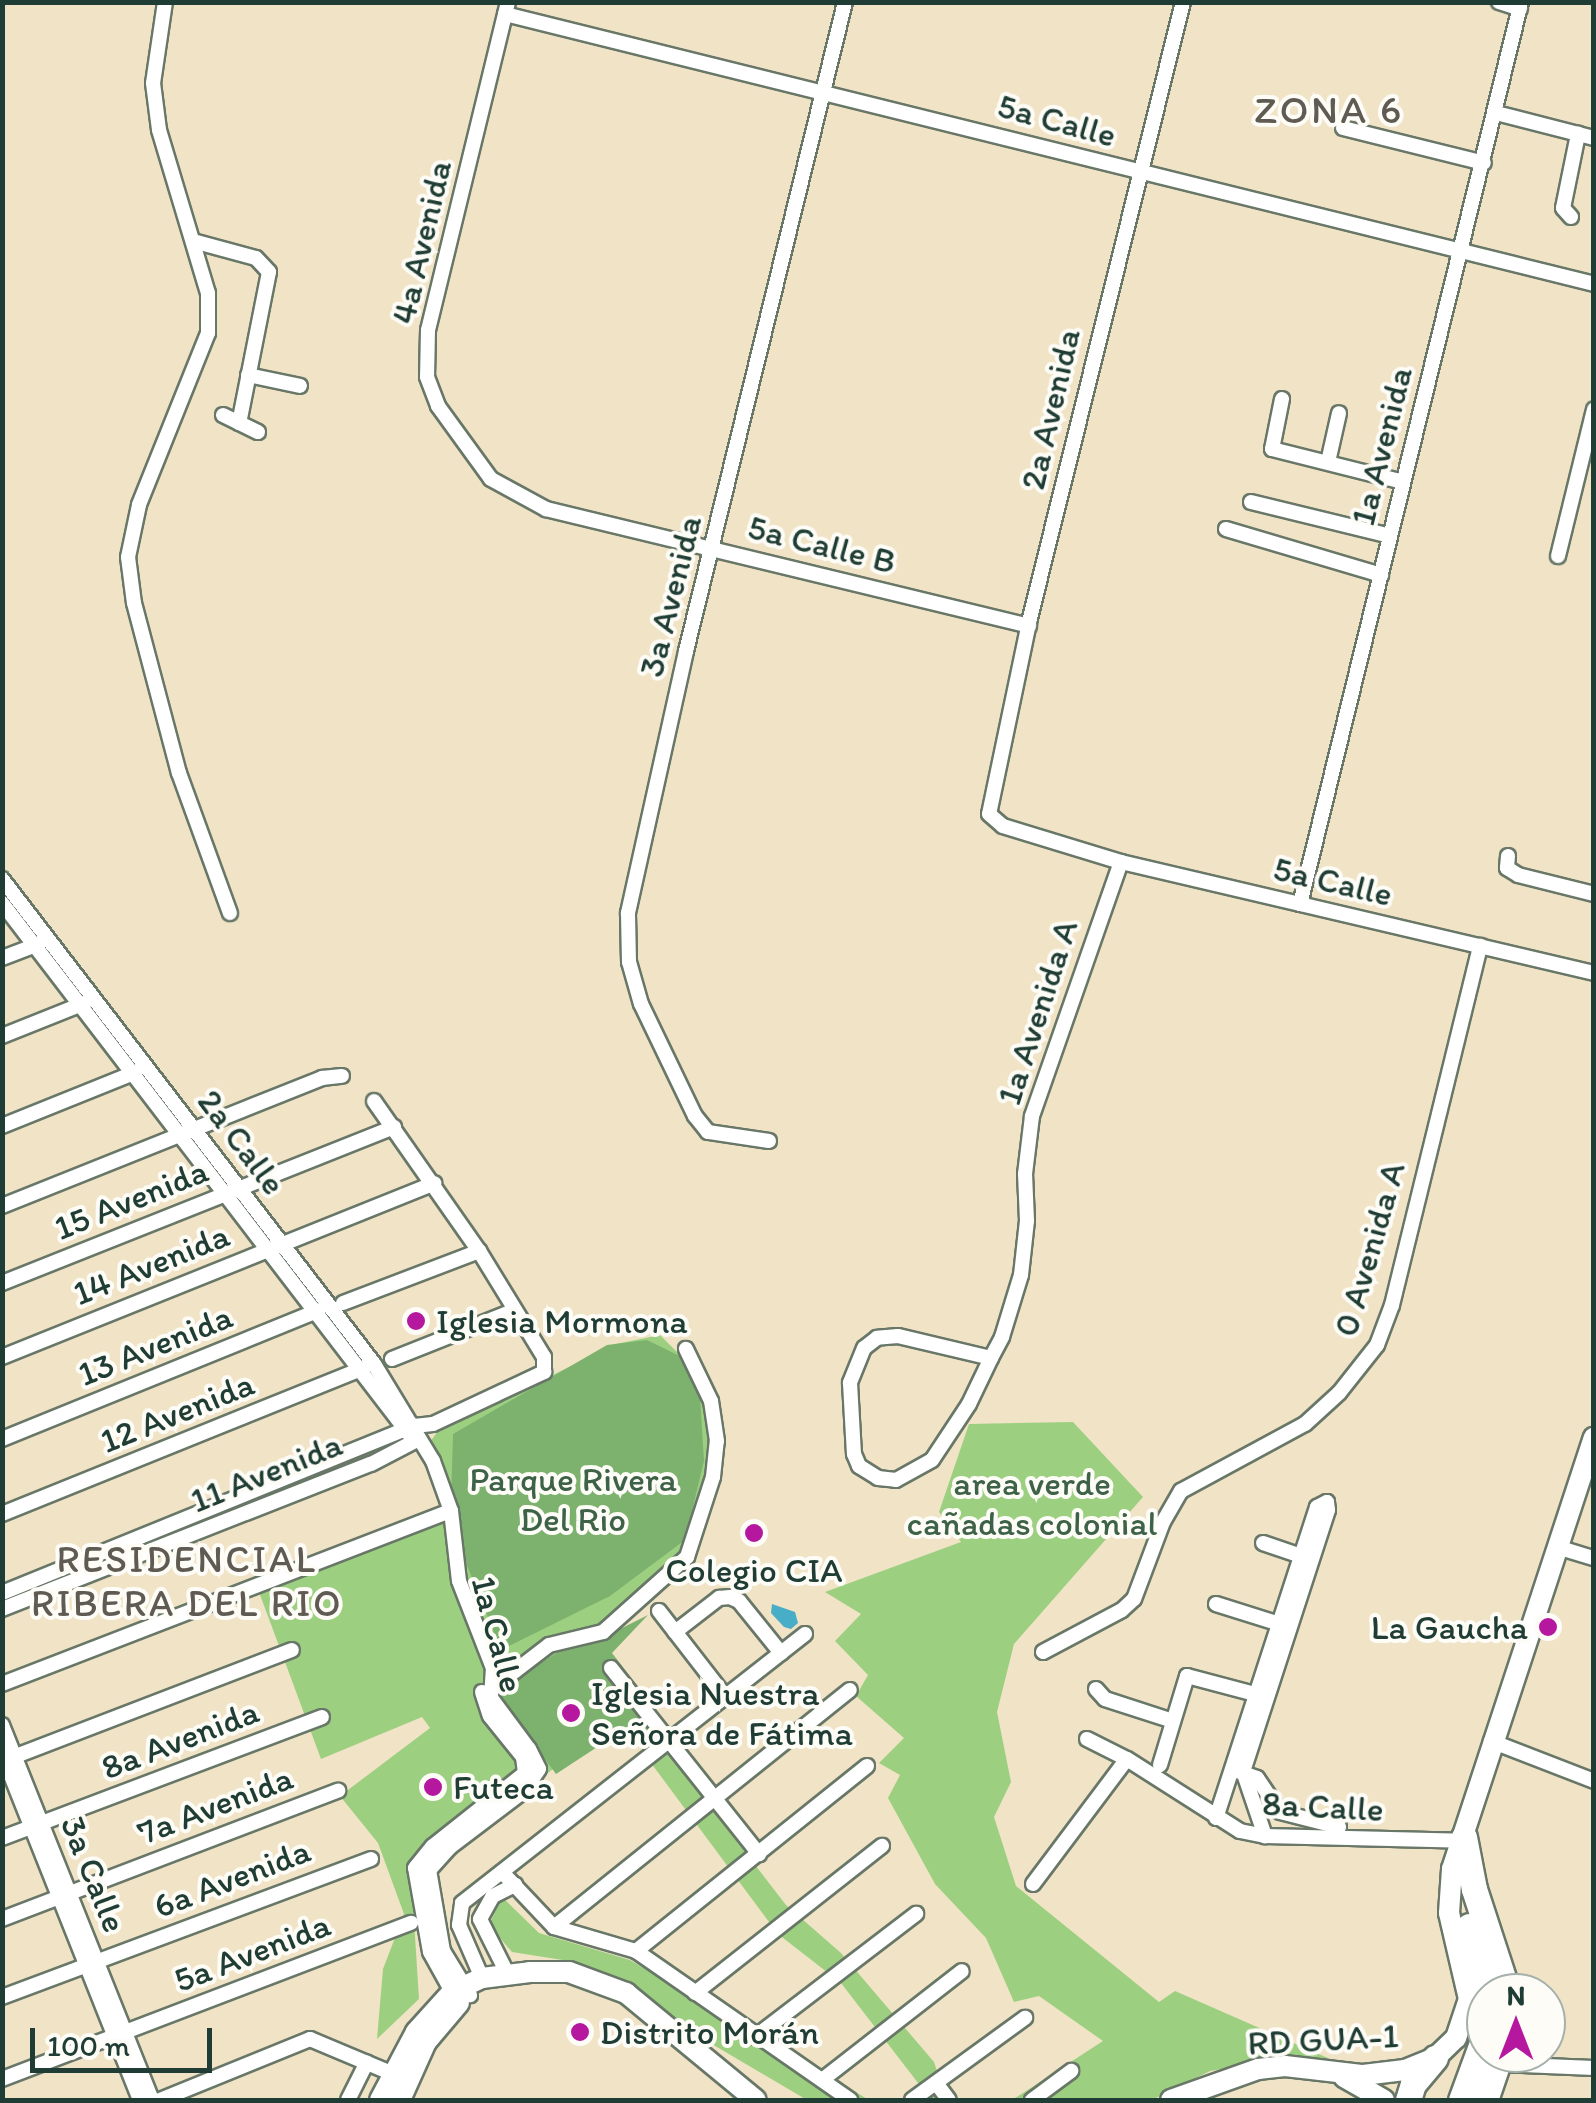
<!DOCTYPE html>
<meta charset="utf-8">
<style>
body{margin:0}
#map{position:relative;width:1596px;height:2103px;overflow:hidden;background:#f1e3c6;font-family:Itim,sans-serif}
div>[style]{position:absolute}
[style*='--x']{left:calc(var(--x)*1px);top:calc(var(--y)*1px);width:calc(var(--w)*1px);rotate:calc(var(--a)*1deg)}
.green>*{inset:0;background:#9cd080}
.forest>*{inset:0;background:#7db26e}
.water>*{inset:0;background:#48adc7}
.roads{filter:drop-shadow(2px 0 #687767) drop-shadow(-2px 0 #687767) drop-shadow(0 2px #687767) drop-shadow(0 -2px #687767)}
.street>*{height:14px;margin:-7px;padding:0 7px;transform-origin:7px;border-radius:7px;background:#fff}
.primary>*{height:20px;margin:-10px;padding:0 10px;transform-origin:10px;border-radius:10px;background:#fff}
.highway>*{height:25px;margin:-12.5px;padding:0 12.5px;transform-origin:12.5px;border-radius:12.5px;background:#fff}
.dots>*{width:28px;height:28px;translate:-50% -50%;box-sizing:border-box;border:5px solid #fdfcf7;border-radius:50%}
span{translate:-50% -50%;white-space:nowrap;text-align:center;line-height:1.15;-webkit-text-stroke:8px #fdfcf7;paint-order:stroke}
.street-label{font-size:35px;color:#1f3d34}
.poi-label{font-size:35px;color:#1f3d34}
.left{translate:0 -50%;text-align:left}
.right{translate:-100% -50%;text-align:right}
.park-label{font-size:35px;color:#3e6247}
.neighbourhood-label{font-size:38px;color:#5f5b53;letter-spacing:2.5px}
.quarter-label{font-size:40px;color:#5f5b53;letter-spacing:2.5px}
.frame{position:absolute;inset:0;border:5px solid #1f3d34;pointer-events:none}
.north{position:absolute;left:1466px;top:1973px;width:100px;height:100px;box-sizing:border-box;background:#fdfcf7;border:2px solid #a4b0a9;border-radius:50%;rotate:0deg;font-size:28px;font-weight:700;line-height:40px;text-align:center;color:#1f3d34}
.north::after{content:'';display:block;margin:auto;width:35px;height:45px;background:#b5179e;clip-path:polygon(50% 0,100% 100%,50% 72%,0 100%)}
.scale{position:absolute;left:30px;top:2028px;width:182px;height:45px;box-sizing:border-box;border:5px solid #1f3d34;border-top:0;padding-left:12px;font-size:30px;line-height:35px;white-space:nowrap;color:#1f3d34;-webkit-text-stroke:8px #fdfcf7;paint-order:stroke}
</style>
<div id="map">
<div class="green">
<i style="clip-path:polygon(660px 1335px,683px 1358px,716px 1422px,713px 1477px,696px 1530px,672px 1573px,615px 1621px,582px 1637px,631px 1712px,411px 1873px,419px 1999px,377px 2039px,383px 1969px,404px 1914px,378px 1843px,340px 1796px,430px 1728px,422px 1717px,321px 1759px,256px 1584px,454px 1513px,427px 1446px,438px 1431px,616px 1344px)"></i>
<i style="clip-path:polygon(1073px 1422px,1143px 1497px,1014px 1644px,997px 1712px,1011px 1782px,994px 1817px,1016px 1886px,1159px 2002px,1175px 1991px,1353px 2069px,1286px 2058px,1210px 2071px,1152px 2100px,1012px 2100px,1103px 2041px,1039px 1996px,1014px 2002px,986px 1938px,935px 1884px,888px 1798px,900px 1775px,879px 1763px,904px 1738px,856px 1696px,868px 1675px,835px 1641px,861px 1614px,825px 1592px,961px 1542px,939px 1512px,969px 1424px)"></i>
<i style="clip-path:polygon(664px 1747px,786px 1905px,841px 1953px,934px 2062px,942px 2086px,959px 2100px,909px 2100px,925px 2092px,841px 1983px,778px 1934px,651px 1763px)"></i>
<i style="clip-path:polygon(502px 1897px,539px 1933px,630px 1960px,869px 2100px,807px 2100px,700px 2037px,641px 1993px,569px 1961px,512px 1952px,489px 1925px)"></i>
</div>
<div class="forest">
<i style="clip-path:polygon(647px 1340px,698px 1365px,704px 1461px,685px 1540px,610px 1596px,501px 1650px,464px 1558px,451px 1499px,453px 1434px,607px 1345px)"></i>
<i style="clip-path:polygon(648px 1615px,612px 1653px,666px 1723px,649px 1738px,637px 1721px,556px 1774px,496px 1692px,581px 1637px,614px 1632px)"></i>
</div>
<div class="water">
<i style="clip-path:polygon(772px 1604px,795px 1612px,798px 1623px,791px 1629px,784px 1627px,771px 1613px)"></i>
</div>
<div class="roads">
<div class="street">
<i style="--x:165;--y:2;--w:82;--a:98.4"></i>
<i style="--x:153;--y:83;--w:47;--a:82.7"></i>
<i style="--x:159;--y:130;--w:170;--a:73.3"></i>
<i style="--x:208;--y:293;--w:40;--a:90"></i>
<i style="--x:208;--y:333;--w:185;--a:111.9"></i>
<i style="--x:139;--y:505;--w:53;--a:101.9"></i>
<i style="--x:128;--y:557;--w:46;--a:82.6"></i>
<i style="--x:134;--y:603;--w:176;--a:75.2"></i>
<i style="--x:179;--y:773;--w:149;--a:70"></i>
<i style="--x:508;--y:2;--w:338;--a:103.7"></i>
<i style="--x:428;--y:330;--w:47;--a:91.2"></i>
<i style="--x:427;--y:377;--w:31;--a:69"></i>
<i style="--x:438;--y:406;--w:90;--a:54"></i>
<i style="--x:491;--y:479;--w:63;--a:28.6"></i>
<i style="--x:546;--y:509;--w:497;--a:13.6"></i>
<i style="--x:1183;--y:2;--w:635;--a:103.95"></i>
<i style="--x:1030;--y:618;--w:200;--a:101.8"></i>
<i style="--x:989;--y:814;--w:18;--a:41"></i>
<i style="--x:1003;--y:826;--w:123;--a:17"></i>
<i style="--x:1121;--y:862;--w:486;--a:13.2"></i>
<i style="--x:1499;--y:2;--w:22;--a:18"></i>
<i style="--x:505;--y:14;--w:1122;--a:13.92"></i>
<i style="--x:1496;--y:113;--w:101;--a:14.3"></i>
<i style="--x:1343;--y:128;--w:145;--a:13.9"></i>
<i style="--x:1571;--y:217;--w:12;--a:-132"></i>
<i style="--x:1563;--y:208;--w:76;--a:-78.5"></i>
<i style="--x:193;--y:241;--w:65;--a:15.1"></i>
<i style="--x:256;--y:258;--w:19;--a:47"></i>
<i style="--x:269;--y:272;--w:154;--a:101.2"></i>
<i style="--x:248;--y:375;--w:53;--a:11.9"></i>
<i style="--x:1282;--y:399;--w:51;--a:101.3"></i>
<i style="--x:1272;--y:449;--w:135;--a:14.1"></i>
<i style="--x:223;--y:415;--w:39;--a:26"></i>
<i style="--x:1328;--y:462;--w:50;--a:-77.3"></i>
<i style="--x:1251;--y:502;--w:143;--a:13.7"></i>
<i style="--x:1226;--y:529;--w:162;--a:16.5"></i>
<i style="--x:1558;--y:556;--w:151;--a:-76.2"></i>
<i style="--x:1508;--y:856;--w:12;--a:95"></i>
<i style="--x:1507;--y:868;--w:13;--a:32"></i>
<i style="--x:1518;--y:875;--w:78;--a:14"></i>
<i style="--x:2;--y:879;--w:611;--a:52.51"></i>
<i style="--x:374;--y:1364;--w:114;--a:58.7"></i>
<i style="--x:433;--y:1461;--w:53;--a:70.2"></i>
<i style="--x:451;--y:1511;--w:70;--a:83.5"></i>
<i style="--x:459;--y:1581;--w:93;--a:68.7"></i>
<i style="--x:493;--y:1668;--w:30;--a:94"></i>
<i style="--x:491;--y:1698;--w:64;--a:53.3"></i>
<i style="--x:529;--y:1749;--w:22;--a:63"></i>
<i style="--x:539;--y:1769;--w:27;--a:124"></i>
<i style="--x:524;--y:1791;--w:93;--a:142.9"></i>
<i style="--x:450;--y:1847;--w:31;--a:132"></i>
<i style="--x:429;--y:1870;--w:82;--a:80.2"></i>
<i style="--x:443;--y:1951;--w:52;--a:58.5"></i>
<i style="--x:2;--y:903;--w:674;--a:52.54"></i>
<i style="--x:1300;--y:904;--w:929;--a:-76.23"></i>
<i style="--x:2;--y:958;--w:40;--a:-21"></i>
<i style="--x:2;--y:1036;--w:89;--a:-21.7"></i>
<i style="--x:2;--y:1126;--w:144;--a:-21.9"></i>
<i style="--x:769;--y:1141;--w:62;--a:-171.6"></i>
<i style="--x:708;--y:1132;--w:21;--a:-129"></i>
<i style="--x:695;--y:1116;--w:124;--a:-115.7"></i>
<i style="--x:641;--y:1004;--w:44;--a:-105.9"></i>
<i style="--x:629;--y:962;--w:49;--a:-91.2"></i>
<i style="--x:628;--y:913;--w:268;--a:-77.5"></i>
<i style="--x:686;--y:651;--w:668;--a:-76.23"></i>
<i style="--x:2;--y:1206;--w:345;--a:-21.8"></i>
<i style="--x:322;--y:1078;--w:20;--a:-6"></i>
<i style="--x:2;--y:1283;--w:422;--a:-21.7"></i>
<i style="--x:343;--y:1303;--w:146;--a:-20.9"></i>
<i style="--x:2;--y:1357;--w:466;--a:-21.9"></i>
<i style="--x:991;--y:1358;--w:96;--a:-166.7"></i>
<i style="--x:898;--y:1336;--w:21;--a:175"></i>
<i style="--x:877;--y:1338;--w:16;--a:142"></i>
<i style="--x:864;--y:1348;--w:38;--a:112"></i>
<i style="--x:850;--y:1383;--w:71;--a:86.8"></i>
<i style="--x:854;--y:1454;--w:13;--a:67"></i>
<i style="--x:859;--y:1466;--w:22;--a:32"></i>
<i style="--x:878;--y:1478;--w:18;--a:6"></i>
<i style="--x:896;--y:1480;--w:41;--a:-29.1"></i>
<i style="--x:932;--y:1460;--w:67;--a:-56.5"></i>
<i style="--x:969;--y:1404;--w:51;--a:-64.4"></i>
<i style="--x:991;--y:1358;--w:24;--a:-62"></i>
<i style="--x:1002;--y:1337;--w:65;--a:-73"></i>
<i style="--x:1021;--y:1275;--w:54;--a:-83.7"></i>
<i style="--x:1027;--y:1221;--w:47;--a:-92.4"></i>
<i style="--x:1025;--y:1174;--w:58;--a:-83.1"></i>
<i style="--x:1032;--y:1116;--w:269;--a:-70.7"></i>
<i style="--x:392;--y:1359;--w:132;--a:-21.7"></i>
<i style="--x:2;--y:1439;--w:342;--a:-22.1"></i>
<i style="--x:2;--y:1514;--w:390;--a:-22"></i>
<i style="--x:1263;--y:1543;--w:50;--a:18.8"></i>
<i style="--x:1557;--y:1547;--w:39;--a:17"></i>
<i style="--x:2;--y:1593;--w:445;--a:-22.1"></i>
<i style="--x:414;--y:1426;--w:19;--a:-6"></i>
<i style="--x:433;--y:1424;--w:123;--a:-25.1"></i>
<i style="--x:544;--y:1372;--w:15;--a:-90"></i>
<i style="--x:544;--y:1357;--w:124;--a:-121.5"></i>
<i style="--x:479;--y:1251;--w:183;--a:-125"></i>
<i style="--x:1216;--y:1604;--w:73;--a:17.4"></i>
<i style="--x:2;--y:1609;--w:396;--a:-21.5"></i>
<i style="--x:371;--y:1464;--w:54;--a:-27.5"></i>
<i style="--x:659;--y:1611;--w:108;--a:52.2"></i>
<i style="--x:675;--y:1632;--w:56;--a:-37.7"></i>
<i style="--x:719;--y:1598;--w:11;--a:-5"></i>
<i style="--x:730;--y:1597;--w:10;--a:24"></i>
<i style="--x:739;--y:1601;--w:67;--a:51.1"></i>
<i style="--x:1043;--y:1652;--w:89;--a:-28"></i>
<i style="--x:1122;--y:1610;--w:16;--a:-43"></i>
<i style="--x:1134;--y:1599;--w:82;--a:-69.4"></i>
<i style="--x:1163;--y:1522;--w:36;--a:-60"></i>
<i style="--x:1181;--y:1491;--w:141;--a:-28.4"></i>
<i style="--x:1305;--y:1424;--w:46;--a:-42.4"></i>
<i style="--x:1339;--y:1393;--w:61;--a:-51.6"></i>
<i style="--x:1377;--y:1345;--w:43;--a:-69.4"></i>
<i style="--x:1392;--y:1305;--w:370;--a:-76.2"></i>
<i style="--x:611;--y:1668;--w:238;--a:51.5"></i>
<i style="--x:2;--y:1684;--w:481;--a:-21.1"></i>
<i style="--x:1096;--y:1689;--w:13;--a:48"></i>
<i style="--x:1105;--y:1699;--w:71;--a:17.9"></i>
<i style="--x:482;--y:1692;--w:25;--a:72"></i>
<i style="--x:490;--y:1716;--w:53;--a:51.2"></i>
<i style="--x:523;--y:1757;--w:16;--a:83"></i>
<i style="--x:488;--y:1692;--w:77;--a:-37.6"></i>
<i style="--x:549;--y:1645;--w:56;--a:-13.5"></i>
<i style="--x:603;--y:1632;--w:113;--a:-41.8"></i>
<i style="--x:687;--y:1557;--w:84;--a:-72"></i>
<i style="--x:713;--y:1477;--w:36;--a:-84"></i>
<i style="--x:717;--y:1441;--w:40;--a:-98.5"></i>
<i style="--x:711;--y:1401;--w:58;--a:-115.7"></i>
<i style="--x:2;--y:1725;--w:404;--a:68.2"></i>
<i style="--x:1087;--y:1739;--w:45;--a:26.6"></i>
<i style="--x:1127;--y:1759;--w:134;--a:32.5"></i>
<i style="--x:1240;--y:1831;--w:25;--a:11"></i>
<i style="--x:1265;--y:1836;--w:198;--a:1.4"></i>
<i style="--x:1491;--y:1741;--w:110;--a:21.2"></i>
<i style="--x:2;--y:1753;--w:373;--a:68.3"></i>
<i style="--x:8;--y:1759;--w:304;--a:-21"></i>
<i style="--x:1160;--y:1765;--w:93;--a:-73.1"></i>
<i style="--x:1187;--y:1676;--w:82;--a:14.9"></i>
<i style="--x:1237;--y:1771;--w:21;--a:19"></i>
<i style="--x:1257;--y:1778;--w:41;--a:55.9"></i>
<i style="--x:1280;--y:1812;--w:61;--a:14.3"></i>
<i style="--x:1216;--y:1818;--w:327;--a:-72"></i>
<i style="--x:1317;--y:1507;--w:11;--a:-27"></i>
<i style="--x:1327;--y:1502;--w:8;--a:83"></i>
<i style="--x:1328;--y:1510;--w:274;--a:108"></i>
<i style="--x:1243;--y:1771;--w:69;--a:71.3"></i>
<i style="--x:2;--y:1838;--w:342;--a:-20.7"></i>
<i style="--x:502;--y:1872;--w:76;--a:46.6"></i>
<i style="--x:554;--y:1927;--w:85;--a:16.3"></i>
<i style="--x:636;--y:1951;--w:261;--a:34.8"></i>
<i style="--x:1033;--y:1884;--w:156;--a:-53.1"></i>
<i style="--x:2;--y:1919;--w:360;--a:-20.9"></i>
<i style="--x:554;--y:1927;--w:379;--a:-38.7"></i>
<i style="--x:636;--y:1951;--w:296;--a:-38.7"></i>
<i style="--x:507;--y:1973;--w:60;--a:-116.6"></i>
<i style="--x:480;--y:1919;--w:26;--a:-61"></i>
<i style="--x:493;--y:1896;--w:25;--a:-27"></i>
<i style="--x:482;--y:1978;--w:58;--a:-113.5"></i>
<i style="--x:459;--y:1925;--w:22;--a:-82"></i>
<i style="--x:462;--y:1903;--w:436;--a:-38.1"></i>
<i style="--x:695;--y:1993;--w:238;--a:-38.2"></i>
<i style="--x:2;--y:1997;--w:394;--a:-20.5"></i>
<i style="--x:455;--y:1997;--w:51;--a:-119.1"></i>
<i style="--x:430;--y:1952;--w:85;--a:-100.1"></i>
<i style="--x:415;--y:1868;--w:28;--a:-51"></i>
<i style="--x:433;--y:1846;--w:117;--a:-38.4"></i>
<i style="--x:755;--y:2037;--w:203;--a:-37.4"></i>
<i style="--x:1498;--y:2064;--w:96;--a:2.4"></i>
<i style="--x:2;--y:2079;--w:438;--a:-20.9"></i>
<i style="--x:822;--y:2080;--w:177;--a:-37.9"></i>
<i style="--x:936;--y:2083;--w:21;--a:53"></i>
<i style="--x:160;--y:2100;--w:162;--a:-22.1"></i>
<i style="--x:310;--y:2039;--w:82;--a:22.8"></i>
<i style="--x:348;--y:2100;--w:42;--a:-63.4"></i>
<i style="--x:912;--y:2100;--w:140;--a:-36"></i>
<i style="--x:1032;--y:2100;--w:49;--a:-36.6"></i>
</div>
<div class="primary">
<i style="--x:1344;--y:2077;--w:46;--a:29.9"></i>
<i style="--x:380;--y:2100;--w:77;--a:-62.1"></i>
<i style="--x:416;--y:2032;--w:54;--a:-48"></i>
<i style="--x:452;--y:1992;--w:33;--a:-25"></i>
<i style="--x:482;--y:1978;--w:48;--a:-7.1"></i>
<i style="--x:530;--y:1972;--w:39;--a:0"></i>
<i style="--x:569;--y:1972;--w:61;--a:20.2"></i>
<i style="--x:626;--y:1993;--w:168;--a:39.5"></i>
<i style="--x:400;--y:2100;--w:64;--a:-65.9"></i>
<i style="--x:426;--y:2042;--w:51;--a:-49.8"></i>
<i style="--x:1171;--y:2100;--w:92;--a:-19.6"></i>
<i style="--x:1258;--y:2069;--w:27;--a:-6"></i>
<i style="--x:1285;--y:2066;--w:79;--a:6.6"></i>
<i style="--x:1363;--y:2075;--w:42;--a:-6.8"></i>
<i style="--x:1405;--y:2070;--w:32;--a:-22"></i>
<i style="--x:1435;--y:2058;--w:29;--a:-44"></i>
<i style="--x:1456;--y:2038;--w:41;--a:-71.6"></i>
<i style="--x:1469;--y:1999;--w:88;--a:-103.1"></i>
<i style="--x:1449;--y:1913;--w:44;--a:-86.1"></i>
<i style="--x:1452;--y:1869;--w:454;--a:-71.8"></i>
</div>
<div class="highway">
<i style="--x:1464;--y:1837;--w:53;--a:79.1"></i>
<i style="--x:1474;--y:1889;--w:109;--a:71.9"></i>
<i style="--x:1469;--y:1926;--w:70;--a:74.2"></i>
<i style="--x:1408;--y:2100;--w:17;--a:-73"></i>
<i style="--x:1413;--y:2084;--w:34;--a:-50"></i>
<i style="--x:1461;--y:2100;--w:72;--a:-69.8"></i>
<i style="--x:1485;--y:2100;--w:50;--a:-71.2"></i>
</div>
</div>
<div class="dots">
<i style="left:416px;top:1321px;background:#b5179e"></i>
<i style="left:754px;top:1533px;background:#b5179e"></i>
<i style="left:1548px;top:1627px;background:#b5179e"></i>
<i style="left:571px;top:1713px;background:#b5179e"></i>
<i style="left:433px;top:1787px;background:#b5179e"></i>
<i style="left:580px;top:2032px;background:#b5179e"></i>
</div>
<div class="street-label">
<span style="left:1057px;top:120px;rotate:15deg">5a Calle</span>
<span style="left:421px;top:242px;rotate:-77deg">4a Avenida</span>
<span style="left:1050px;top:409px;rotate:-77deg">2a Avenida</span>
<span style="left:1381px;top:446px;rotate:-76deg">1a Avenida</span>
<span style="left:822px;top:544px;rotate:14deg">5a Calle B</span>
<span style="left:670px;top:596px;rotate:-76deg">3a Avenida</span>
<span style="left:1333px;top:881px;rotate:13deg">5a Calle</span>
<span style="left:1037px;top:1012px;rotate:-72deg">1a Avenida A</span>
<span style="left:242px;top:1142px;rotate:53deg">2a Calle</span>
<span style="left:131px;top:1199px;rotate:-22deg">15 Avenida</span>
<span style="left:1369px;top:1249px;rotate:-74deg">0 Avenida A</span>
<span style="left:151px;top:1264px;rotate:-22deg">14 Avenida</span>
<span style="left:155px;top:1345px;rotate:-22deg">13 Avenida</span>
<span style="left:177px;top:1412px;rotate:-22deg">12 Avenida</span>
<span style="left:266px;top:1472px;rotate:-22deg">11 Avenida</span>
<span style="left:498px;top:1634px;rotate:75deg">1a Calle</span>
<span style="left:180px;top:1739px;rotate:-21deg">8a Avenida</span>
<span style="left:215px;top:1805px;rotate:-21deg">7a Avenida</span>
<span style="left:1323px;top:1806px;rotate:3deg">8a Calle</span>
<span style="left:94px;top:1874px;rotate:68deg">3a Calle</span>
<span style="left:232px;top:1878px;rotate:-21deg">6a Avenida</span>
<span style="left:252px;top:1952px;rotate:-21deg">5a Avenida</span>
<span style="left:1323px;top:2039px;rotate:-3deg">RD GUA-1</span>
</div>
<div class="poi-label">
<span class="left" style="left:436px;top:1321px">Iglesia Mormona</span>
<span style="left:754px;top:1570px">Colegio CIA</span>
<span class="right" style="left:1528px;top:1627px">La Gaucha</span>
<span class="left" style="left:591px;top:1713px">Iglesia Nuestra<br>Señora de Fátima</span>
<span class="left" style="left:453px;top:1787px">Futeca</span>
<span class="left" style="left:600px;top:2032px">Distrito Morán</span>
</div>
<div class="park-label">
<span style="left:573px;top:1499px">Parque Rivera<br>Del Rio</span>
<span style="left:1032px;top:1503px">area verde<br>cañadas colonial</span>
</div>
<div class="neighbourhood-label">
<span style="left:187px;top:1582px">RESIDENCIAL<br>RIBERA DEL RIO</span>
</div>
<div class="quarter-label">
<span style="left:1329px;top:109px">ZONA 6</span>
</div>
<div class="frame"></div>
<div class="north">N</div>
<div class="scale">100 m</div>
</div>
